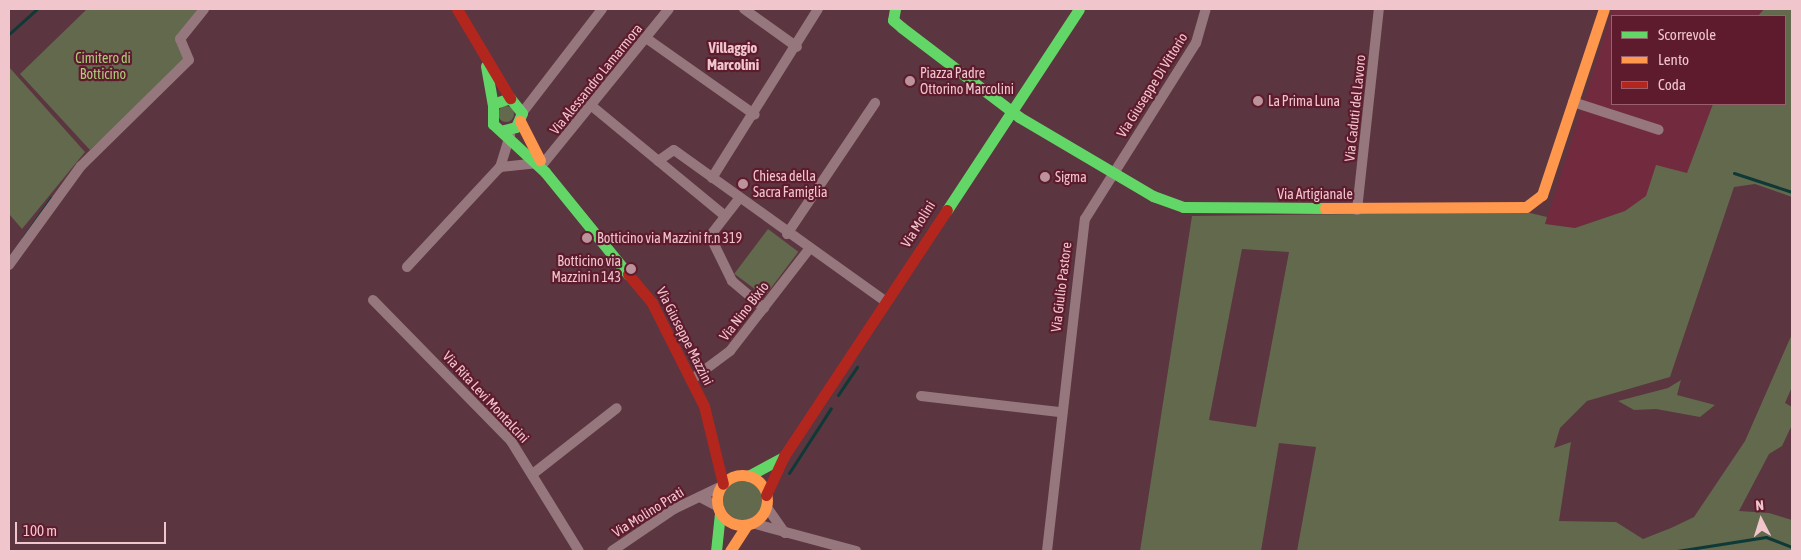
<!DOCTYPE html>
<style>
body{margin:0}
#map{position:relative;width:1801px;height:560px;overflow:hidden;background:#5b353f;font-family:"Asap Condensed",sans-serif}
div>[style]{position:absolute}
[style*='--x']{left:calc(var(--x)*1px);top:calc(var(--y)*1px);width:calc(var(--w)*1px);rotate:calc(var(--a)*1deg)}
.built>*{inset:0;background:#722b3e}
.green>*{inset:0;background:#62694d;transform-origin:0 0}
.round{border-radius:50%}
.stream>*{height:3px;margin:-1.5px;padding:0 1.5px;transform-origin:1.5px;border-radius:1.5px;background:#0f3936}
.street>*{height:10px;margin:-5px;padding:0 5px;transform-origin:5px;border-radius:5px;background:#96777e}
.fast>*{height:11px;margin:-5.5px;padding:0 5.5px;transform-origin:5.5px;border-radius:5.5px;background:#63d668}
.slow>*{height:11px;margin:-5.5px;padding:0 5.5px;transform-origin:5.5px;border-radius:5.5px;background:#ff974d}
.slow>.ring{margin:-5.5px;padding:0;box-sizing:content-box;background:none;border:11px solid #ff974d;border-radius:50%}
.jam>*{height:11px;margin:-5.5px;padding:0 5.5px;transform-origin:5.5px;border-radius:5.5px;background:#b3261e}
.dots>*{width:14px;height:14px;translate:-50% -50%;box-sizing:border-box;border:2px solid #5e1b2e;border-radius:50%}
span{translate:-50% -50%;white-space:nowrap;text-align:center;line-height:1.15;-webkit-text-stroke:4.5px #5e1b2e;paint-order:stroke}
.park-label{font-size:14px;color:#abcc7b}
.poi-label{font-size:14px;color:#f0c5cc}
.left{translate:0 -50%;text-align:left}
.right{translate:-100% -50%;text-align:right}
.street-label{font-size:14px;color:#f0c5cc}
.neighbourhood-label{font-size:15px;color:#f0c5cc;font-weight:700}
.frame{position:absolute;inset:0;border:10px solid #f0c5cc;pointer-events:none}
.legend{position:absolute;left:1611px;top:15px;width:175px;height:90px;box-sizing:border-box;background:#5e1b2e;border:1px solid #985f6d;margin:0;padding:6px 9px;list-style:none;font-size:15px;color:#f0c5cc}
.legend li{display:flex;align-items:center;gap:10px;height:25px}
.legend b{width:25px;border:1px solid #985f6d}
.north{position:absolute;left:1736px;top:495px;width:50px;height:50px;-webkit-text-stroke:4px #5e1b2e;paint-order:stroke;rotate:355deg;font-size:14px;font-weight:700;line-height:20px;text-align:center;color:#f0c5cc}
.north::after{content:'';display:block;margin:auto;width:18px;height:22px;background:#f0c5cc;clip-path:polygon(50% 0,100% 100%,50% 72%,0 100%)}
.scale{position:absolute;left:15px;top:522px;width:151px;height:22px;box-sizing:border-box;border:2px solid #f0c5cc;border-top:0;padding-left:6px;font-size:15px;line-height:18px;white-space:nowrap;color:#f0c5cc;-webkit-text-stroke:4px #5e1b2e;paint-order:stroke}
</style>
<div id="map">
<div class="built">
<i style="clip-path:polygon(1613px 9px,1764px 9px,1758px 16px,1612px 16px,1612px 104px,1713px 104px,1687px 173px,1625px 211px,1575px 228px,1545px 224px)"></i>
</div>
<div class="green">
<i style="clip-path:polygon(87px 9px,198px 9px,176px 37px,186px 60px,90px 150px,20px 74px)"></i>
<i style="clip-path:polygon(evenodd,1764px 9px,1792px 9px,1792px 197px,1755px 184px,1734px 187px,1670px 377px,1587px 401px,1560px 428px,1554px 448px,1571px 442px,1559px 521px,1616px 522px,1643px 539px,1671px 528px,1694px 517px,1745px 441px,1792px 334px,1792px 387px,1785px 403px,1792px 407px,1792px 425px,1782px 446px,1769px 454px,1739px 511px,1769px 513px,1792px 520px,1792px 551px,1297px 551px,1316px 447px,1279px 443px,1261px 551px,1140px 551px,1192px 216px,1526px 212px,1547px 217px,1545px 224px,1575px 228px,1625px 211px,1646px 196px,1656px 165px,1687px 173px,1713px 104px,1785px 104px,1785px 16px,1758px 16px,1764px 9px,1242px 249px,1289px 252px,1256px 427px,1209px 420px,1242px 249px)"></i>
<i style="clip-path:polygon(9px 67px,85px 152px,22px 229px,9px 214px)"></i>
<i class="round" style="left:498px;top:106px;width:16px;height:16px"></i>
<i style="left:768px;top:229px;width:38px;height:56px;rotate:37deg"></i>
<i style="clip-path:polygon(1681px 380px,1677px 395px,1715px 405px,1700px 417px,1656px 409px,1634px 410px,1618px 401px,1668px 388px)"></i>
<i class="round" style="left:723px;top:480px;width:40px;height:40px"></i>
</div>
<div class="stream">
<i style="--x:9;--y:34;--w:38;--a:-42"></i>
<i style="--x:1734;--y:173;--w:61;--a:18.1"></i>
<i style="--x:23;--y:238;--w:49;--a:-55"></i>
<i style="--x:838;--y:395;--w:34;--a:-56"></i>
<i style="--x:789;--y:473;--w:77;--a:-57.1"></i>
<i style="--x:1677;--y:551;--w:90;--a:-8.9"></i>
<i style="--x:1766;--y:537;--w:28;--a:21"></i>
</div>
<div class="street">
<i style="--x:744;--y:9;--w:65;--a:35.6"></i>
<i style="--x:646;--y:38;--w:133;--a:35.2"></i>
<i style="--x:1573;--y:102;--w:90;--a:18"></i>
<i style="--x:593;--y:107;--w:171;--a:39.5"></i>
<i style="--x:522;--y:113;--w:131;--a:-52.4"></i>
<i style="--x:510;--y:135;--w:34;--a:107"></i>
<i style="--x:500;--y:167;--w:36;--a:-6"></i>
<i style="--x:658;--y:161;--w:19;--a:-35"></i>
<i style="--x:674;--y:150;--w:261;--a:35.6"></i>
<i style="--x:542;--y:165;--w:201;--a:-50.9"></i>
<i style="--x:712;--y:178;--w:199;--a:-57.9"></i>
<i style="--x:738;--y:200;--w:46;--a:127.9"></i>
<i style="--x:710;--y:236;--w:50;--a:63.9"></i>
<i style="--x:732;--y:281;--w:42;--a:40.2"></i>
<i style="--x:1357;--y:210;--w:202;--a:-83.8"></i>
<i style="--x:787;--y:234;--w:158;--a:-56.1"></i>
<i style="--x:9;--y:265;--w:122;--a:-54"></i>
<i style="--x:81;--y:166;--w:151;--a:-44.5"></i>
<i style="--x:189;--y:60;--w:23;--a:-113"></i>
<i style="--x:180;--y:39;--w:38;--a:-51"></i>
<i style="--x:407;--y:267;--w:137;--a:-47.1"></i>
<i style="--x:373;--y:300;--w:197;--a:45.6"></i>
<i style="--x:511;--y:441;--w:129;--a:58.3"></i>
<i style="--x:691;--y:380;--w:49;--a:-36.6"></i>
<i style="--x:730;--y:351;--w:129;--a:-52.2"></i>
<i style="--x:921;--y:396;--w:139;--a:6.6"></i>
<i style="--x:534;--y:473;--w:105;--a:-38.1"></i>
<i style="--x:700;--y:497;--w:19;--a:28"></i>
<i style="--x:766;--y:506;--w:33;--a:55"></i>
<i style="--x:752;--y:523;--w:108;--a:15.1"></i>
<i style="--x:612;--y:551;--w:75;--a:-34.1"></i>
<i style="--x:674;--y:509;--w:53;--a:-25.6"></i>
<i style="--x:1047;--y:551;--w:334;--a:-83.5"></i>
<i style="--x:1085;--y:219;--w:208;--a:-57.8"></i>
<i style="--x:1196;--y:43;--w:35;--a:-74"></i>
</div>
<div class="fast">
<i style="--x:895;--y:9;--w:11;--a:100"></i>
<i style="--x:893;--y:20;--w:11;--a:41"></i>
<i style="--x:901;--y:27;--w:148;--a:37.3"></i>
<i style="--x:1019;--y:117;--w:156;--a:30.5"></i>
<i style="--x:1153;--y:196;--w:32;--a:20"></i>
<i style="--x:1183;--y:207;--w:142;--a:0.4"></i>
<i style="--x:486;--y:66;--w:39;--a:80"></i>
<i style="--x:504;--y:130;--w:12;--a:-14"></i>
<i style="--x:516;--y:127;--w:15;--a:-67"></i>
<i style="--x:522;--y:113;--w:19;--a:-129"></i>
<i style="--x:510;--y:98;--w:18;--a:161"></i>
<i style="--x:493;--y:104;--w:20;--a:90"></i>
<i style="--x:493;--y:124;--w:71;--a:42.7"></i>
<i style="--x:545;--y:172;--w:132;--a:50.9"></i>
<i style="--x:947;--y:210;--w:240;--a:-56.7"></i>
<i style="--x:748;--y:476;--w:40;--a:-28"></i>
<i style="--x:716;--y:551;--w:39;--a:-84"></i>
</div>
<div class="slow">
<i style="--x:520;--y:121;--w:44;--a:62.9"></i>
<i style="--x:1325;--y:208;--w:201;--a:-0.3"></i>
<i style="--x:1526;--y:207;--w:20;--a:-37"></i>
<i style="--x:1542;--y:195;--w:196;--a:-71.6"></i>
<i class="ring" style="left:717px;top:475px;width:39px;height:39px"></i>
<i style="--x:730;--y:551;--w:31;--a:-57"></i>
</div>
<div class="jam">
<i style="--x:457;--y:9;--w:104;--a:59.2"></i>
<i style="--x:628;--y:274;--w:38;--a:50"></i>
<i style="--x:652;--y:303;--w:115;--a:63.2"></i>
<i style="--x:704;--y:406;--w:80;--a:76.3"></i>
<i style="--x:766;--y:495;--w:43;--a:-65.2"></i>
<i style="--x:784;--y:456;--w:295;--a:-56.5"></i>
</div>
<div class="dots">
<i style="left:910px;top:81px;background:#bc939b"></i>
<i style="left:1258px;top:101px;background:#bc939b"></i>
<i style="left:1045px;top:177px;background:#bc939b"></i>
<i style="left:743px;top:184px;background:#bc939b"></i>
<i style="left:587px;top:238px;background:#bc939b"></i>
<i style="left:631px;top:269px;background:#bc939b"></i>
</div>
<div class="park-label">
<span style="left:103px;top:66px">Cimitero di<br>Botticino</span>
</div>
<div class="poi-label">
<span class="left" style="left:920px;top:81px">Piazza Padre<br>Ottorino Marcolini</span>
<span class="left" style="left:1268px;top:101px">La Prima Luna</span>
<span class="left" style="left:753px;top:184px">Chiesa della<br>Sacra Famiglia</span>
<span class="left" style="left:1055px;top:177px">Sigma</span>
<span class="left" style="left:597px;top:238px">Botticino via Mazzini fr.n 319</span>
<span class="right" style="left:621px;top:269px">Botticino via<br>Mazzini n 143</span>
</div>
<div class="street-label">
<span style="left:596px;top:79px;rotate:-51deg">Via Alessandro Lamarmora</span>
<span style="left:1152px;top:85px;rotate:-58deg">Via Giuseppe Di Vittorio</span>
<span style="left:1355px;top:108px;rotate:-84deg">Via Caduti del Lavoro</span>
<span style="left:1315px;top:194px">Via Artigianale</span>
<span style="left:918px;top:224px;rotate:-58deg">Via Molini</span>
<span style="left:1061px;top:287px;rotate:-83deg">Via Giulio Pastore</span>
<span style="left:744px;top:311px;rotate:-52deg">Via Nino Bixio</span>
<span style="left:685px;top:336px;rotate:63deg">Via Giuseppe Mazzini</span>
<span style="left:486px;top:397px;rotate:47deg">Via Rita Levi Montalcini</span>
<span style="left:648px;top:512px;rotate:-32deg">Via Molino Prati</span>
</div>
<div class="neighbourhood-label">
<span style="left:733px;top:56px">Villaggio<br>Marcolini</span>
</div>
<div class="frame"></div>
<ul class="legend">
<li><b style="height:6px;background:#63d668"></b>Scorrevole</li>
<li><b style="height:6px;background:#ff974d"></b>Lento</li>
<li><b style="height:6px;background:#b3261e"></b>Coda</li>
</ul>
<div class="north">N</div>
<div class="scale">100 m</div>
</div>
